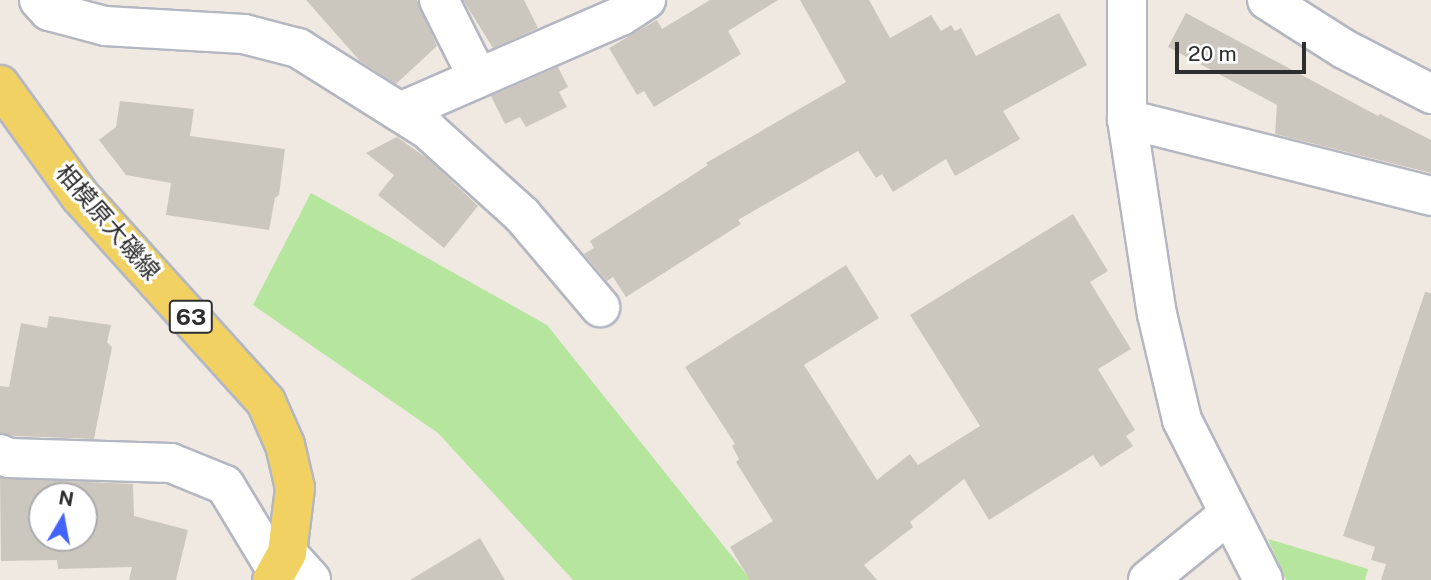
<!DOCTYPE html>
<meta charset="utf-8">
<style>
body{margin:0}
#map{position:relative;width:1431px;height:580px;overflow:hidden;background:#efe9e1;font-family:"Public Sans","Noto Sans JP",sans-serif}
div>[style]{position:absolute}
[style*='--x']{left:calc(var(--x)*1px);top:calc(var(--y)*1px);width:calc(var(--w)*1px);rotate:calc(var(--a)*1deg)}
.green>*{inset:0;background:#b6e59e}
.building>*{inset:0;background:#cbc7bf}
.roads{filter:drop-shadow(2px 0 #b4b7c1) drop-shadow(-2px 0 #b4b7c1) drop-shadow(0 2px #b4b7c1) drop-shadow(0 -2px #b4b7c1)}
.minor>*{height:38px;margin:-19px;padding:0 19px;transform-origin:19px;border-radius:19px;background:#fff}
.tertiary>*{height:38px;margin:-19px;padding:0 19px;transform-origin:19px;border-radius:19px;background:#fff}
.primary>*{height:38px;margin:-19px;padding:0 19px;transform-origin:19px;border-radius:19px;background:#f2d163}
span{translate:-50% -50%;white-space:nowrap;text-align:center;line-height:1.15;-webkit-text-stroke:6px #fff;paint-order:stroke}
.shield-label span{padding:2px 5px;background:#fff;border:2px solid;border-radius:5px;-webkit-text-stroke-width:0}
.shield-label{font-size:23px;color:#2e2e2e;font-weight:700}
.street-label{font-size:24px;color:#2e2e2e}
.north{position:absolute;left:28px;top:482px;width:70px;height:70px;box-sizing:border-box;background:#fff;border:2px solid #ababab;border-radius:50%;rotate:10deg;font-size:19px;font-weight:700;line-height:28px;text-align:center;color:#2e2e2e}
.north::after{content:'';display:block;margin:auto;width:24px;height:32px;background:#4264fb;clip-path:polygon(50% 0,100% 100%,50% 72%,0 100%)}
.scale{position:absolute;left:1175px;top:42px;width:131px;height:32px;box-sizing:border-box;border:4px solid #2e2e2e;border-top:0;padding-left:9px;font-size:21px;line-height:24px;white-space:nowrap;color:#2e2e2e;-webkit-text-stroke:5px #fff;paint-order:stroke}
</style>
<div id="map">
<div class="green">
<i style="clip-path:polygon(311px 193px,547px 325px,751px 580px,573px 580px,438px 433px,253px 305px)"></i>
<i style="clip-path:polygon(1268px 539px,1368px 569px,1365px 580px,1286px 580px)"></i>
</div>
<div class="building">
<i style="clip-path:polygon(306px 0,417px 0,437px 46px,396px 84px,360px 61px)"></i>
<i style="clip-path:polygon(463px 0,524px 0,538px 28px,493px 48px)"></i>
<i style="clip-path:polygon(710px 0,778px 0,728px 31px,741px 54px,654px 107px,644px 91px,637px 95px,609px 48px,657px 20px,662px 29px)"></i>
<i style="clip-path:polygon(800px 0,869px 0,890px 38px,931px 15px,941px 31px,951px 25px,955px 31px,961px 28px,976px 56px,1059px 13px,1087px 65px,1003px 111px,1020px 139px,955px 176px,946px 159px,893px 192px,882px 174px,876px 178px,858px 151px,738px 220px,741px 224px,626px 297px,613px 277px,607px 281px,584px 254px,594px 248px,590px 241px,708px 165px,706px 163px,846px 82px)"></i>
<i style="clip-path:polygon(1186px 13px,1378px 116px,1380px 114px,1431px 140px,1431px 173px,1275px 134px,1277px 105px,1168px 47px)"></i>
<i style="clip-path:polygon(558px 67px,568px 87px,559px 92px,567px 107px,526px 127px,520px 117px,505px 124px,491px 96px)"></i>
<i style="clip-path:polygon(120px 101px,194px 109px,190px 136px,285px 149px,279px 195px,275px 198px,269px 230px,166px 215px,171px 183px,126px 175px,99px 140px,116px 127px)"></i>
<i style="clip-path:polygon(397px 137px,428px 159px,478px 206px,444px 248px,378px 195px,394px 175px,366px 153px)"></i>
<i style="clip-path:polygon(1073px 214px,1108px 271px,1090px 282px,1131px 349px,1098px 369px,1135px 430px,1126px 436px,1133px 446px,1101px 467px,1093px 455px,989px 520px,964px 479px,910px 522px,913px 527px,864px 565px,877px 580px,750px 580px,730px 547px,773px 521px,736px 462px,739px 459px,732px 446px,735px 444px,685px 367px,846px 265px,879px 318px,804px 365px,877px 480px,910px 454px,918px 465px,980px 426px,910px 315px)"></i>
<i style="clip-path:polygon(1425px 292px,1431px 293px,1431px 580px,1381px 580px,1386px 564px,1371px 560px,1375px 547px,1343px 536px)"></i>
<i style="clip-path:polygon(49px 316px,111px 325px,107px 342px,112px 347px,94px 439px,14px 436px,0 433px,0 386px,9px 387px,21px 323px,47px 328px)"></i>
<i style="clip-path:polygon(evenodd,0 478px,133px 484px,134px 516px,188px 530px,176px 580px,129px 580px,132px 567px,58px 569px,57px 560px,1px 561px,0 478px,42px 496px,84px 496px,84px 538px,42px 538px,42px 496px)"></i>
<i style="clip-path:polygon(480px 538px,505px 580px,410px 580px)"></i>
</div>
<div class="roads">
<div class="minor">
<i style="--x:39;--y:0;--w:15;--a:48"></i>
<i style="--x:49;--y:11;--w:58;--a:15"></i>
<i style="--x:105;--y:26;--w:139;--a:3.3"></i>
<i style="--x:244;--y:34;--w:56;--a:14.5"></i>
<i style="--x:298;--y:48;--w:154;--a:32.2"></i>
<i style="--x:428;--y:130;--w:127;--a:42.1"></i>
<i style="--x:522;--y:215;--w:121;--a:49.7"></i>
<i style="--x:439;--y:0;--w:85;--a:63.4"></i>
<i style="--x:1127;--y:0;--w:119;--a:90"></i>
<i style="--x:1127;--y:119;--w:197;--a:81.3"></i>
<i style="--x:1157;--y:314;--w:109;--a:76.7"></i>
<i style="--x:1182;--y:420;--w:179;--a:63.1"></i>
<i style="--x:400;--y:112;--w:241;--a:-23.5"></i>
<i style="--x:621;--y:16;--w:30;--a:-33"></i>
<i style="--x:1127;--y:119;--w:314;--a:14.2"></i>
<i style="--x:0;--y:454;--w:10;--a:24"></i>
<i style="--x:9;--y:458;--w:162;--a:1.8"></i>
<i style="--x:171;--y:463;--w:58;--a:22.2"></i>
<i style="--x:225;--y:485;--w:103;--a:58.9"></i>
<i style="--x:287;--y:553;--w:36;--a:48"></i>
<i style="--x:1148;--y:580;--w:104;--a:-39.2"></i>
</div>
<div class="tertiary">
<i style="--x:1267;--y:0;--w:91;--a:32.5"></i>
<i style="--x:1344;--y:49;--w:98;--a:27.3"></i>
</div>
<div class="primary">
<i style="--x:0;--y:85;--w:137;--a:54.2"></i>
<i style="--x:80;--y:196;--w:278;--a:47.9"></i>
<i style="--x:266;--y:402;--w:47;--a:66.2"></i>
<i style="--x:285;--y:445;--w:44;--a:76.9"></i>
<i style="--x:295;--y:488;--w:65;--a:97"></i>
<i style="--x:287;--y:553;--w:31;--a:119"></i>
</div>
</div>
<div class="shield-label">
<span style="left:191px;top:317px">63</span>
</div>
<div class="street-label">
<span style="left:108px;top:222px;rotate:49deg">相模原大磯線</span>
</div>
<div class="north">N</div>
<div class="scale">20 m</div>
</div>
